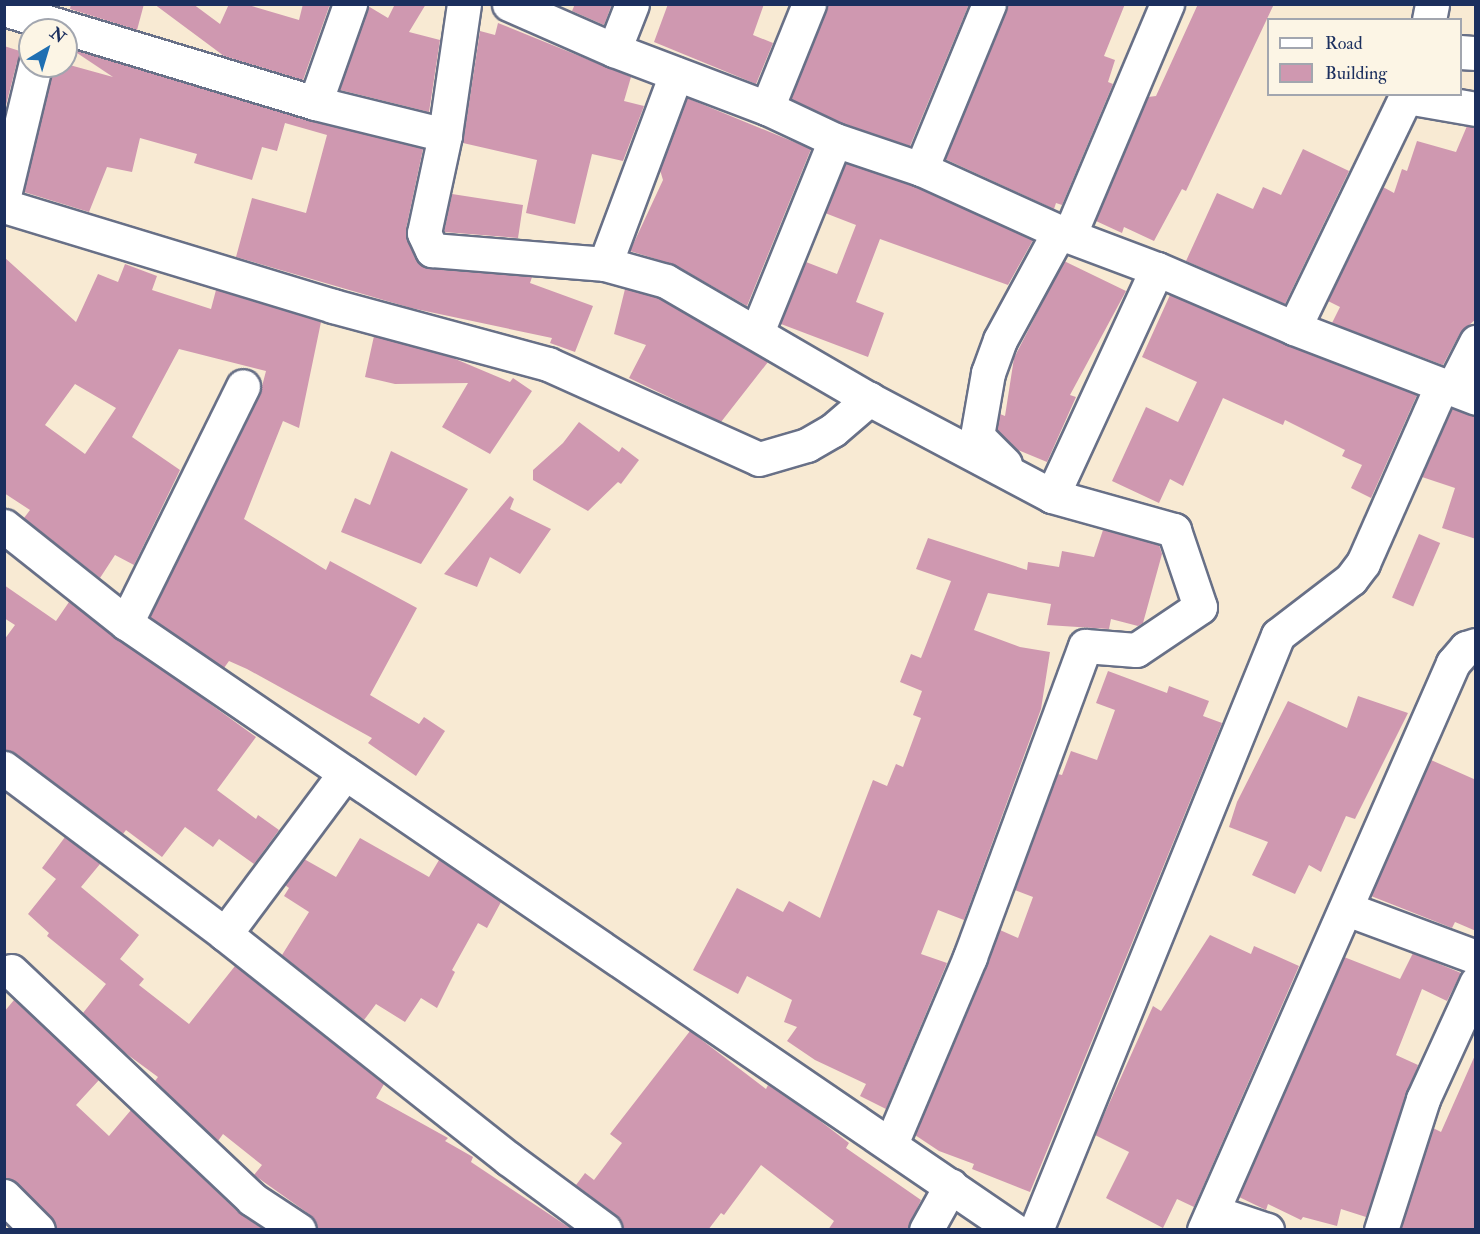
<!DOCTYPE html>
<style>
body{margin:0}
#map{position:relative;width:1480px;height:1234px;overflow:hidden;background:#f8ead3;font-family:"IM FELL Double Pica",serif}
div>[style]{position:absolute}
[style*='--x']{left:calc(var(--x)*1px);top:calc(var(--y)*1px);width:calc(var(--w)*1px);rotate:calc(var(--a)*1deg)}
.building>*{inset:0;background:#cf98b0;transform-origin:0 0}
.roads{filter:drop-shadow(2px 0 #687087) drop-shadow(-2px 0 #687087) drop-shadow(0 2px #687087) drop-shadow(0 -2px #687087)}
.minor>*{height:33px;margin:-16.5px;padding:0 16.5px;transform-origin:16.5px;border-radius:16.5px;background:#fff}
span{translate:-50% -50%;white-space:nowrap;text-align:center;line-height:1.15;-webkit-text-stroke:4.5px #fcf5e5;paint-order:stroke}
.frame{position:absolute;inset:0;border:6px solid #1b2f5e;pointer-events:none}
.legend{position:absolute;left:1267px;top:18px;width:195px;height:78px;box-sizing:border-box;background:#fcf5e5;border:2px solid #a2a6af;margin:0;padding:8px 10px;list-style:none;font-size:18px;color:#1b2f5e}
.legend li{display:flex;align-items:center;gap:12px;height:30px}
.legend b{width:30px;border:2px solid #a2a6af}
.north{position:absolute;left:18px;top:18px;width:60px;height:60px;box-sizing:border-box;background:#fcf5e5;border:2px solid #a2a6af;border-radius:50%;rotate:38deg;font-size:16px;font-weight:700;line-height:24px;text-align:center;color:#1b2f5e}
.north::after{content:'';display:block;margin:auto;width:21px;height:27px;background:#1f6fb2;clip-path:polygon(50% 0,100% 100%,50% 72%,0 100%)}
</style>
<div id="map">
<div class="building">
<i style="clip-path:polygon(71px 4px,144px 4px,137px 30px,70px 9px)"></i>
<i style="clip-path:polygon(154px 4px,193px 4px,220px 24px,229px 4px,245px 4px,299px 20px,303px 4px,330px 4px,303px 80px,224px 56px)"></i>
<i style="clip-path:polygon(395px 4px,426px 4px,409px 32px,440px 40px,429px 112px,340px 90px,368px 6px,388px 18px)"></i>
<i style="clip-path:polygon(575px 4px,612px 4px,604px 25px,572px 11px)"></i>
<i style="clip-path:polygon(668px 4px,764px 4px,753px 35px,773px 43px,756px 84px,654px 42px)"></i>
<i style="clip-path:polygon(827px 4px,969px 4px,910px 146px,842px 123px,791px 99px)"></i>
<i style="clip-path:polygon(1007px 4px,1125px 4px,1104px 56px,1115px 60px,1108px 82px,1113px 84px,1062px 205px,1056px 203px,1054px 209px,945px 159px)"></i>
<i style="clip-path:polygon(1198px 4px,1274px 4px,1186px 191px,1182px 189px,1154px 241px,1124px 227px,1122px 233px,1096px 221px,1148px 97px,1156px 96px)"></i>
<i style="clip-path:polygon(498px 23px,631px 77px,624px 101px,644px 106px,623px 161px,592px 154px,575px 224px,526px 213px,537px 160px,463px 143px,480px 31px,495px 35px)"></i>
<i style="clip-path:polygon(4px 46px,23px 52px,17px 62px,4px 113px)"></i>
<i style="clip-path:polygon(71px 49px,310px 121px,423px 149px,406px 229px,415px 258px,430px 269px,532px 277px,530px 283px,593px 306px,575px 352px,550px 343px,552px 338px,411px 308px,236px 257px,252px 198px,306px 213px,327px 135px,285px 123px,277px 151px,262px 147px,252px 180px,194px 163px,197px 154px,140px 138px,132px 172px,107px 167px,89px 212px,24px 192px,53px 66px,66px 64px,113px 77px)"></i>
<i style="clip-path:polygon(687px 98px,811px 149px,747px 306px,675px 265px,630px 251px,663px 180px,660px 170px)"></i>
<i style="clip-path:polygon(1467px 126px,1476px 127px,1476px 319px,1460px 333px,1443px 365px,1332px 323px,1340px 307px,1328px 301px,1383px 187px,1394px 193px,1402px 169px,1407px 171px,1417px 141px,1456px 152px)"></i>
<i style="clip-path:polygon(1303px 149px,1349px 171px,1285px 304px,1186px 261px,1217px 193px,1253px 209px,1263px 187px,1281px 195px)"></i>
<i style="clip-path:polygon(846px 163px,914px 186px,1033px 240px,1008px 285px,880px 239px,856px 302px,884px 313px,868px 357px,781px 324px,806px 262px,837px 274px,856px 225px,825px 213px)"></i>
<i style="clip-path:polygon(452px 194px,523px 205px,518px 238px,444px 232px)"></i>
<i style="clip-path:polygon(evenodd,4px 257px,76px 322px,98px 274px,118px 282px,125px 264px,157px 276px,152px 290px,211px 309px,216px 290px,321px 322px,299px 428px,283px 421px,244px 519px,326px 570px,330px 561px,417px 608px,370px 695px,419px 724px,424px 717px,445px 731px,416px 776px,368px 743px,372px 738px,247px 669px,229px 661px,224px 668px,150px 617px,260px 394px,266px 371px,179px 349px,132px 437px,180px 470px,134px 565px,115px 555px,100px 578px,24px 518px,30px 510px,4px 493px,4px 257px,75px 384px,116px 408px,85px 454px,45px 425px,75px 384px)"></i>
<i style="clip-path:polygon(1064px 261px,1126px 291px,1070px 395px,1076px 397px,1047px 462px,1018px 450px,997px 430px,1000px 414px,1005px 416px,1014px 358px)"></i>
<i style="clip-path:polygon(625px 289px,659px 298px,768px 362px,721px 422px,629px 378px,646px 345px,614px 334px)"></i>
<i style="clip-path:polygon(1170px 295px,1417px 395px,1371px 498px,1351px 488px,1362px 465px,1342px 456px,1345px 450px,1285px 420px,1283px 425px,1223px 398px,1183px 486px,1170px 479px,1159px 503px,1112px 481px,1146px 407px,1178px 422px,1197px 382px,1142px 357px)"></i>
<i style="clip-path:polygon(374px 336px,453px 358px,510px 382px,513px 378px,532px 391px,490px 454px,442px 427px,468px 383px,395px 384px,365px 377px)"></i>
<i style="clip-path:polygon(1452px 409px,1476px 416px,1476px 539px,1442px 528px,1455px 488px,1422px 477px)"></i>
<i style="clip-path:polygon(579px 422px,619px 452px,622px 447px,639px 460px,621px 484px,618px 482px,588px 511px,533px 480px,533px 470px,563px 443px)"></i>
<i style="clip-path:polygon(391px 451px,468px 489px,421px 564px,341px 532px,355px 498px,370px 505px)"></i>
<i style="clip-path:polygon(510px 496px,514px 499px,510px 509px,551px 529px,520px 574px,490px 557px,477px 587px,444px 574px)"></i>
<i style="clip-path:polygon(1103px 530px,1159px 545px,1162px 554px,1143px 623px,1138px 626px,1111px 619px,1109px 629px,1047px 625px,1051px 604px,988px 593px,974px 630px,1020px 647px,1050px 652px,1041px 709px,964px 920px,938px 910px,921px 954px,947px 963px,886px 1109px,860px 1096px,866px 1084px,815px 1060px,787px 1041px,797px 1027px,784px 1022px,792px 1000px,747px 976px,738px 994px,693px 970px,737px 888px,783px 912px,789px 901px,820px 918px,873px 780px,887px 786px,896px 764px,903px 767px,921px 718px,913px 715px,922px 691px,900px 682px,911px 654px,921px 658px,951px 581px,916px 569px,928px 538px,1027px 570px,1028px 562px,1059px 567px,1062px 551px,1094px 557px)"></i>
<i style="left:1419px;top:534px;width:23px;height:69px;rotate:23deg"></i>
<i style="clip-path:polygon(4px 585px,56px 621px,69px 602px,256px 737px,217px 790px,256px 819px,258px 815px,279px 830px,254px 864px,219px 839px,213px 847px,185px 827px,162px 857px,126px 830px,123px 834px,15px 753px,4px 750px,4px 640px,15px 625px,4px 618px)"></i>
<i style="clip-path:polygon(1108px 671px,1167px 693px,1169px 686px,1209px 701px,1203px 716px,1222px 723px,1030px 1192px,972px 1169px,974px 1164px,939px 1151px,915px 1135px,1000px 930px,1018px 938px,1033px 897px,1015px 890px,1058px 774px,1062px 775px,1071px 751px,1097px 760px,1115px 710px,1096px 703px)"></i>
<i style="clip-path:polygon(1358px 696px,1408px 713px,1355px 819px,1346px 816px,1321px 872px,1309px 865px,1295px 894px,1252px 875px,1268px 842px,1229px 827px,1237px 802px,1288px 701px,1347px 728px)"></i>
<i style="clip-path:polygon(1431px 760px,1476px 780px,1476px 931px,1455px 922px,1452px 928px,1371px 896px)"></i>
<i style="clip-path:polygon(65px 837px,100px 864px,81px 887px,139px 935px,120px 959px,144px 979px,139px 985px,189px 1024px,235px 966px,384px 1084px,376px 1098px,448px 1138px,445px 1141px,473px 1157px,471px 1162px,573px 1230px,317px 1230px,309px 1214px,254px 1175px,262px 1165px,223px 1134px,218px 1141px,155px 1081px,158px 1077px,124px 1052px,83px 1013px,106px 984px,47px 936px,49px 933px,28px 914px,56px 879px,42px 868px)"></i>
<i style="clip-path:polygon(360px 838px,429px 877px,439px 860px,501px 902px,487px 928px,478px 923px,452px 970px,455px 972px,437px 1008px,421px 998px,405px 1022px,376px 1004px,364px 1020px,282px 955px,309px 912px,284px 896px,289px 888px,285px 885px,304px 859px,336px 877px)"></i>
<i style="clip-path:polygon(1210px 935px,1251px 954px,1254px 946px,1299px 966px,1194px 1207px,1177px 1199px,1163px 1228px,1106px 1198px,1129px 1152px,1095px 1135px,1153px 1006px,1161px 1011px)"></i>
<i style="clip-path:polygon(1413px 953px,1461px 973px,1447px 1001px,1422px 989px,1396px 1055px,1418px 1065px,1366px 1217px,1341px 1209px,1337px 1226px,1303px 1217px,1301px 1220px,1268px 1204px,1266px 1210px,1239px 1197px,1344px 957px,1400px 979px)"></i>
<i style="clip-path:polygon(14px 1000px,99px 1080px,76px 1105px,109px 1136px,131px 1110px,239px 1213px,264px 1230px,56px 1230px,51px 1217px,17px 1183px,4px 1178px,4px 1012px)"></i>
<i style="clip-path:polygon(690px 1031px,766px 1089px,768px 1085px,815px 1117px,849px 1143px,846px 1148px,921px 1200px,907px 1230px,828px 1230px,834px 1221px,761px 1165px,724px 1215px,721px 1213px,708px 1230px,623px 1230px,616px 1215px,576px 1185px,585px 1173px,594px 1180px,622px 1143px,610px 1134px)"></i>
<i style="clip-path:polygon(1476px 1053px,1476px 1230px,1401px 1228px,1433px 1128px,1441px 1132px)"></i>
</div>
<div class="roads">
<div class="minor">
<i style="--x:464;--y:4;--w:132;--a:98.3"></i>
<i style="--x:445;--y:135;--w:100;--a:102.1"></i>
<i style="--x:424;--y:233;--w:19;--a:65"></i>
<i style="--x:432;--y:250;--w:174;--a:4.6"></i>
<i style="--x:605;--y:264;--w:63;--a:15.6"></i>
<i style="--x:666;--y:281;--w:235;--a:30.2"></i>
<i style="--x:869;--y:399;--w:207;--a:27.9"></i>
<i style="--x:1052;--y:496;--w:127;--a:15.6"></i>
<i style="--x:1174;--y:530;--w:81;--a:71.3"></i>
<i style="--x:1200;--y:607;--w:77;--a:146.1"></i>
<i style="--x:1136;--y:650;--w:51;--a:-175.5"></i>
<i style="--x:1085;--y:646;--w:332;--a:110.3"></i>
<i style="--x:970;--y:957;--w:203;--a:112.9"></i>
<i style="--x:509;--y:4;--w:115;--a:23.7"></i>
<i style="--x:614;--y:50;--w:164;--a:20.8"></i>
<i style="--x:767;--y:108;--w:75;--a:25.2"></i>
<i style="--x:835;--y:140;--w:91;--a:18.6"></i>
<i style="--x:921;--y:169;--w:162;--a:24.4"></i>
<i style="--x:1069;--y:236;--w:94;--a:20.6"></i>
<i style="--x:1157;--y:269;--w:149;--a:23.3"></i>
<i style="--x:1294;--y:328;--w:195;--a:21"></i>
<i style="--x:4;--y:9;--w:325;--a:16.8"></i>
<i style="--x:315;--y:103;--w:134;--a:13.8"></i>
<i style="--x:1429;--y:20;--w:16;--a:-79"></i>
<i style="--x:614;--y:50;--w:49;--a:-68.6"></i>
<i style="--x:1460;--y:52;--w:16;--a:4"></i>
<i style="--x:1407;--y:97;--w:70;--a:9.9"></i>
<i style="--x:315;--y:103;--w:105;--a:-70.5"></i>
<i style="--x:767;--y:108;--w:112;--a:-68"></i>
<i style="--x:921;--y:169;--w:178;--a:-67.6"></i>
<i style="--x:4;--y:195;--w:133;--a:-76.5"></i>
<i style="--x:4;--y:206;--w:344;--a:16.9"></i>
<i style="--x:333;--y:306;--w:223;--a:15.1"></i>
<i style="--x:548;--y:364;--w:231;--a:24.2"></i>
<i style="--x:759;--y:459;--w:50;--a:-16.3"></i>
<i style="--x:807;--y:445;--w:30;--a:-30"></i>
<i style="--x:833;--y:430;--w:48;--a:-40.7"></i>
<i style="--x:1069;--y:236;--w:252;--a:-67.1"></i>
<i style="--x:605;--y:264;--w:203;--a:-69.5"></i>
<i style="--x:1294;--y:328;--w:260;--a:-64.2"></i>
<i style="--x:757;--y:332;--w:207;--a:-67.9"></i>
<i style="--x:1452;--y:389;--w:53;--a:-62.9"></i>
<i style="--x:1005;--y:464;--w:40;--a:-135"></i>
<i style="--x:977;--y:436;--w:64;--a:-80.1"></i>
<i style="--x:988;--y:373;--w:35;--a:-70"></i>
<i style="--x:1000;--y:340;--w:123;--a:-61.4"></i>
<i style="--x:1052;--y:496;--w:250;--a:-65.2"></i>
<i style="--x:4;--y:526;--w:156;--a:38.5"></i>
<i style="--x:126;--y:623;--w:1076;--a:34.35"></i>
<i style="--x:126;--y:623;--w:264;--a:-63.7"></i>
<i style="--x:4;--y:768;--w:276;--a:36.9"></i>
<i style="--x:225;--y:934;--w:362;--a:38.4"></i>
<i style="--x:509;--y:1159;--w:119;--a:36.5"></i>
<i style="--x:1347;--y:909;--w:138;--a:20.4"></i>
<i style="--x:225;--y:934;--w:201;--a:-53.3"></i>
<i style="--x:11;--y:971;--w:332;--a:43.4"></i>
<i style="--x:252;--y:1199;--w:56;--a:33.4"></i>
<i style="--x:4;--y:1196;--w:48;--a:45"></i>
<i style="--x:1213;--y:1212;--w:57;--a:18.4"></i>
<i style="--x:926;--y:1230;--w:51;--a:-60.9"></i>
<i style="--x:1036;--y:1230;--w:642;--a:-67.87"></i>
<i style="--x:1278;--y:635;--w:92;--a:-37.5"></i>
<i style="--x:1351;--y:579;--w:20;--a:-53"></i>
<i style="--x:1363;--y:563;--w:195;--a:-66.1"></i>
<i style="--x:1204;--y:1230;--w:619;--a:-66.29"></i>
<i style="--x:1453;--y:663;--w:20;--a:-49"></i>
<i style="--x:1466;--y:648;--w:10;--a:-17"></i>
<i style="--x:1381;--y:1230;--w:138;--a:-72.2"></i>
<i style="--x:1423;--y:1099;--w:128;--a:-65.4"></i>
</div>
</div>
<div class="frame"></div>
<ul class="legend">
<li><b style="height:8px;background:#fff"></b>Road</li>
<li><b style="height:16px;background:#cf98b0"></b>Building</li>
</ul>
<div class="north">N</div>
</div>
